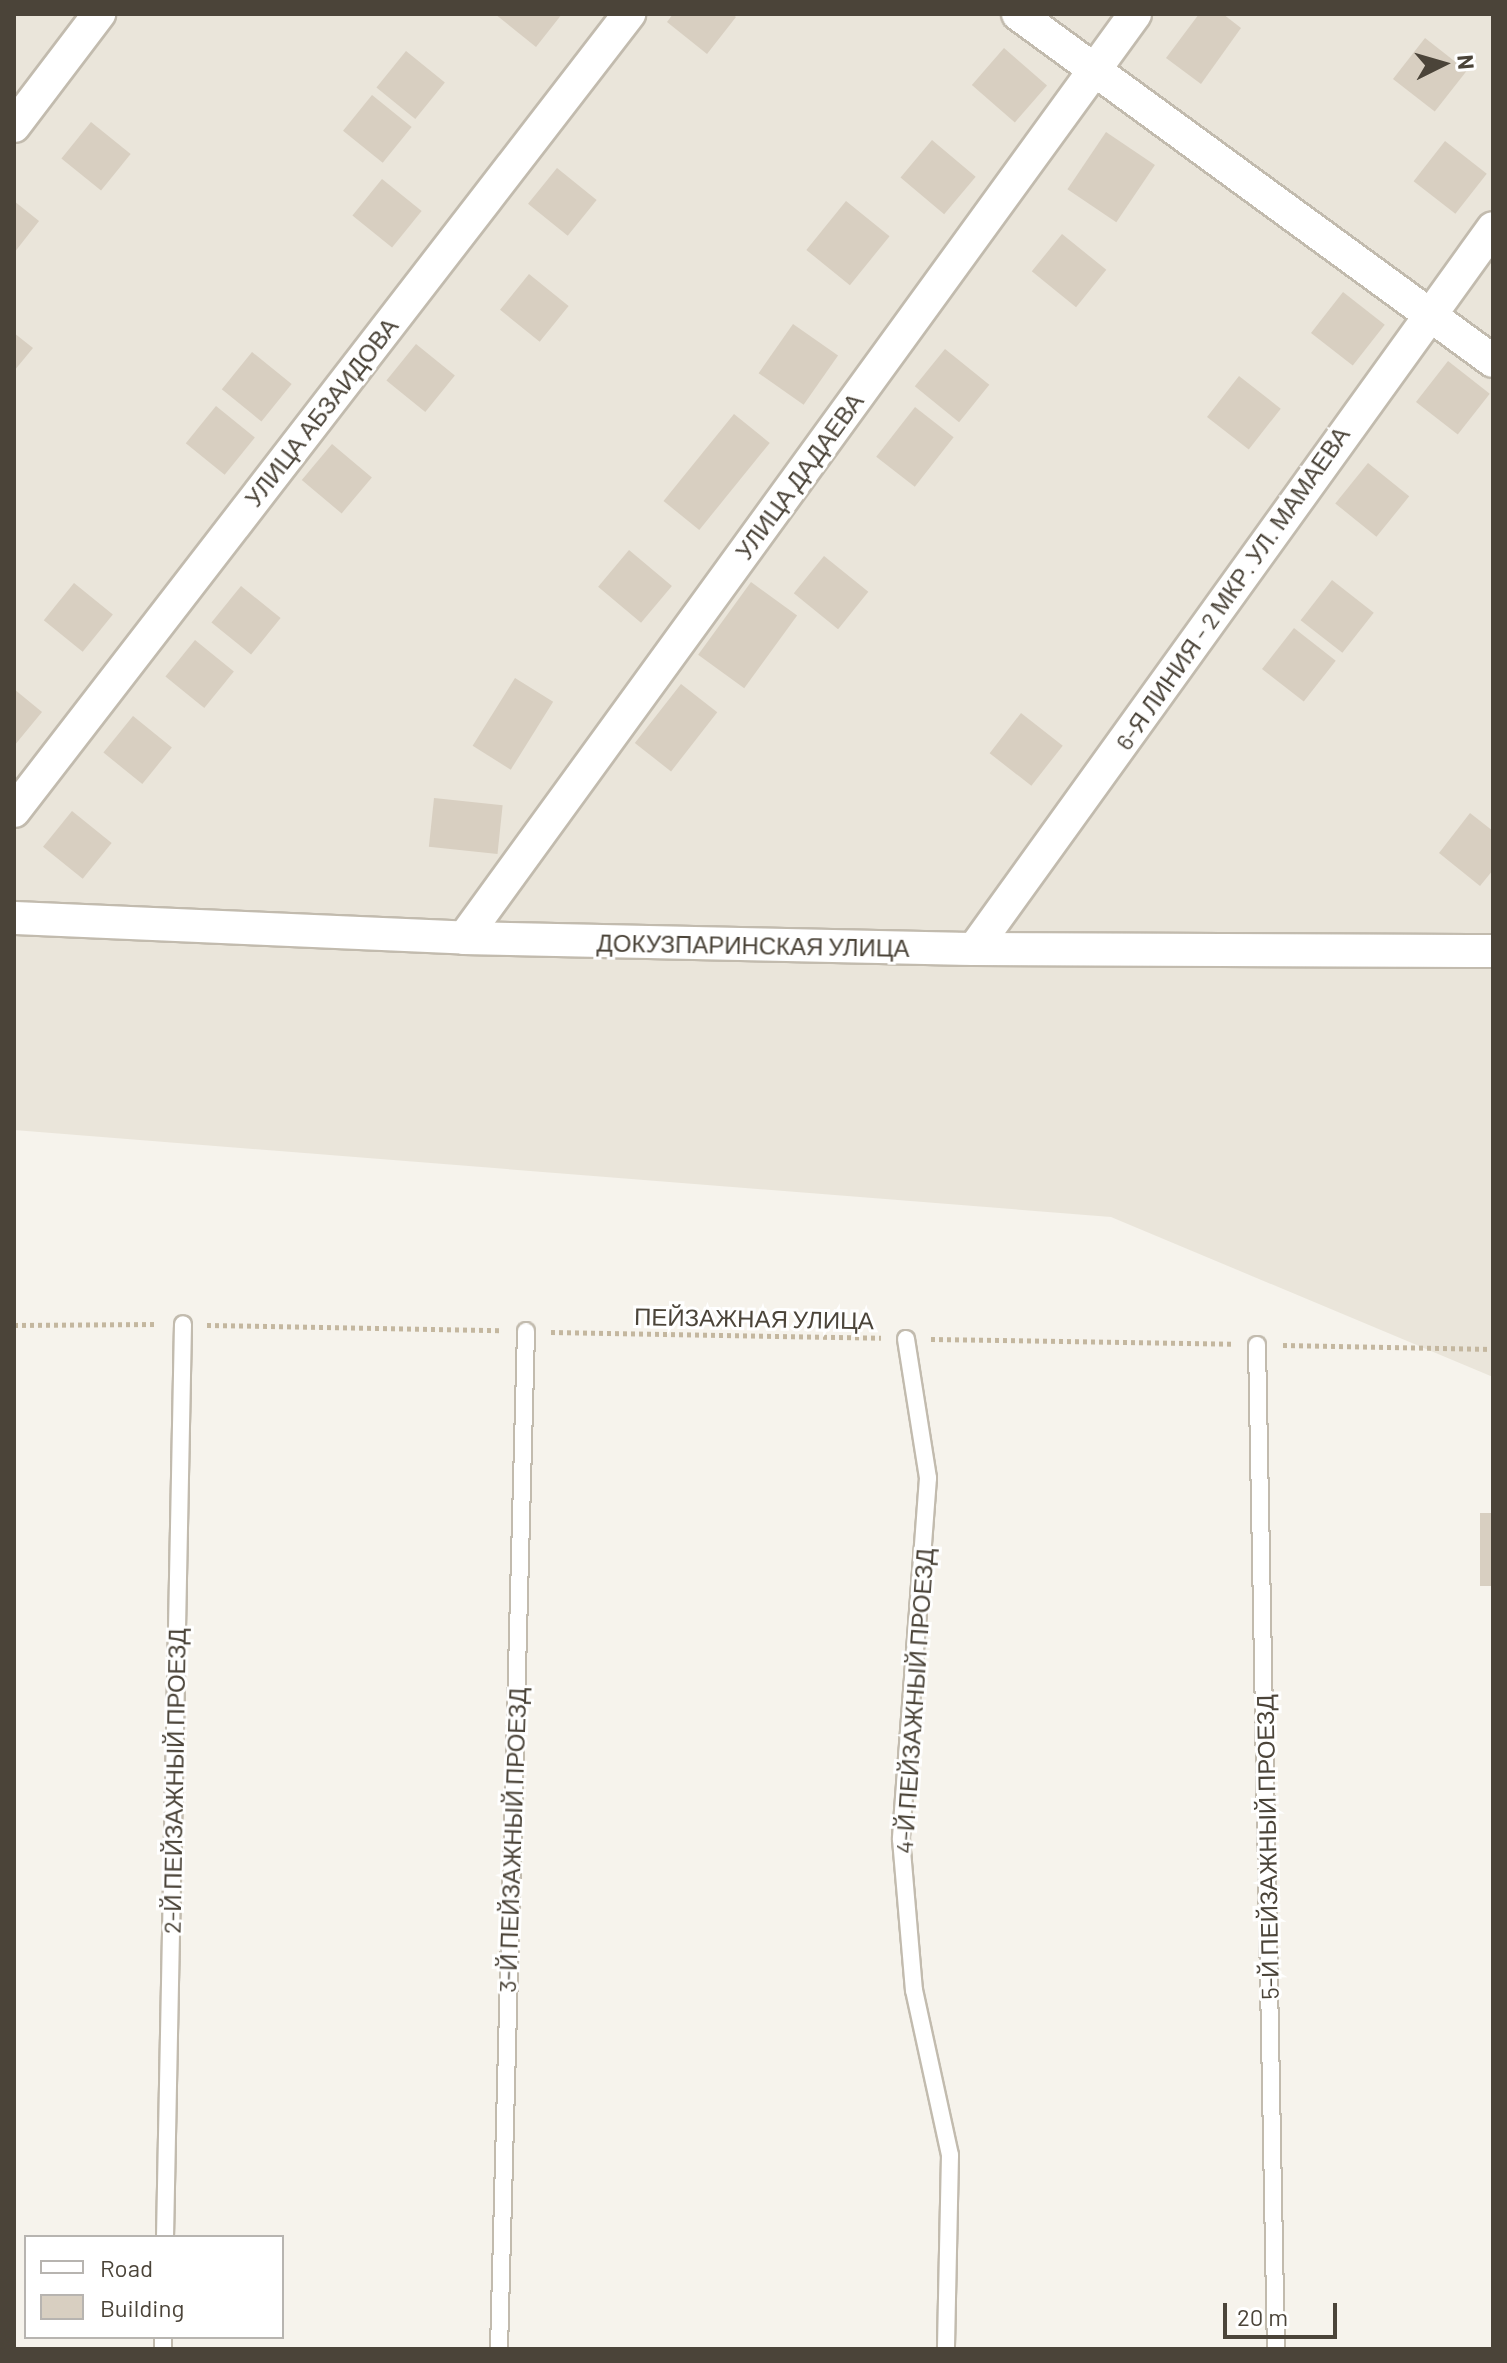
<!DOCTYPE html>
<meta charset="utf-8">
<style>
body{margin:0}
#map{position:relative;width:1507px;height:2363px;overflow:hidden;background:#f6f3ec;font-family:Barlow,sans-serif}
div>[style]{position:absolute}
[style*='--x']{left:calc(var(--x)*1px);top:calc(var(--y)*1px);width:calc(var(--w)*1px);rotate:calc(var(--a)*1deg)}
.residential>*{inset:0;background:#eae5da}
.building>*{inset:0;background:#d8cfc1;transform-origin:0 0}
.path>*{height:5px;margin-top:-2.5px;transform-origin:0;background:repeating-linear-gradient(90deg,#c4b79f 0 4px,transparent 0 8px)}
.roads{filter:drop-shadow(2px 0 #c2bbae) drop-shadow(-2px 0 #c2bbae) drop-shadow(0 2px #c2bbae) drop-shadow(0 -2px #c2bbae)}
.service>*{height:16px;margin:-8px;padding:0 8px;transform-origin:8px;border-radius:8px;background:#fff}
.minor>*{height:32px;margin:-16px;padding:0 16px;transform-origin:16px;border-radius:16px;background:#fff}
span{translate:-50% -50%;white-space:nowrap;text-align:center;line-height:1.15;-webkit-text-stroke:6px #fff;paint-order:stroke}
.street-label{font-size:24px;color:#4b4439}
.frame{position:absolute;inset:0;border:16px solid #4b4439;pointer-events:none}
.legend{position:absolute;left:24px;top:2235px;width:260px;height:104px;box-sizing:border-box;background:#fff;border:2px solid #b7b4b0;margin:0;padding:10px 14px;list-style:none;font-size:24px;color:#4b4439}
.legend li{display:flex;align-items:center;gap:16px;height:40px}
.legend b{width:40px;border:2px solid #b7b4b0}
.north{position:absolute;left:1403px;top:24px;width:80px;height:80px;-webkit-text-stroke:6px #fff;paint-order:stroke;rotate:85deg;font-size:22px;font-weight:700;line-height:32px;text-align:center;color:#4b4439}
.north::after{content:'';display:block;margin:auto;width:28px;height:36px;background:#4b4439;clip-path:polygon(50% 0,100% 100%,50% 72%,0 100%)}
.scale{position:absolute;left:1223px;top:2303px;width:114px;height:36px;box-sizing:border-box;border:4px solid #4b4439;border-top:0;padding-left:10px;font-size:24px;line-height:28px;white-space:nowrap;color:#4b4439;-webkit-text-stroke:6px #fff;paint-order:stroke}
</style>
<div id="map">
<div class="residential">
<i style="clip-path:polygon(14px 14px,1493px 14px,1493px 1377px,1111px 1217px,14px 1130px)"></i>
</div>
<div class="building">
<i style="clip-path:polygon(495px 14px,562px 14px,536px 47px)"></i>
<i style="clip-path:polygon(673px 14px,732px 14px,736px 17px,707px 54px,667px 22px)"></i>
<i style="clip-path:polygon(1199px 14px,1223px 14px,1241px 28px,1201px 84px,1166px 58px)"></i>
<i style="left:1425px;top:38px;width:53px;height:52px;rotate:38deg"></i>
<i style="left:1004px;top:48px;width:57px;height:49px;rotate:41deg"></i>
<i style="left:406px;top:51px;width:50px;height:47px;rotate:39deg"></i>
<i style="left:372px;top:95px;width:51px;height:46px;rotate:39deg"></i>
<i style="left:91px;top:122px;width:51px;height:47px;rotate:39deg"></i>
<i style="left:1106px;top:132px;width:59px;height:69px;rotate:34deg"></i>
<i style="left:932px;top:140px;width:57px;height:49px;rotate:40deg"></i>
<i style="left:1445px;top:141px;width:53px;height:51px;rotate:38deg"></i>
<i style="left:557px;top:168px;width:51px;height:46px;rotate:39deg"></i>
<i style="left:382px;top:179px;width:51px;height:47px;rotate:39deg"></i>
<i style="clip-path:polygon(14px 201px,39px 221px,14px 253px)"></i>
<i style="left:846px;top:201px;width:56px;height:63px;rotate:39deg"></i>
<i style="left:1062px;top:234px;width:57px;height:48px;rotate:39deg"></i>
<i style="left:529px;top:274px;width:51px;height:46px;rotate:39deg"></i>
<i style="left:1343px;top:292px;width:53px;height:52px;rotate:38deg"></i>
<i style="left:793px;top:324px;width:55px;height:60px;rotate:35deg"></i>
<i style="clip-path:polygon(14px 333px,33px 348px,14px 371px)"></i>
<i style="left:416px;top:344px;width:50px;height:47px;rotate:39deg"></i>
<i style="left:945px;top:349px;width:57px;height:48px;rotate:39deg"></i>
<i style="left:252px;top:352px;width:51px;height:48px;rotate:39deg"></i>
<i style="left:1448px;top:361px;width:53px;height:52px;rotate:38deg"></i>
<i style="left:1239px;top:376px;width:53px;height:52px;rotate:38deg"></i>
<i style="left:216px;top:406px;width:50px;height:48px;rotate:39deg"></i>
<i style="left:915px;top:407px;width:49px;height:63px;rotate:38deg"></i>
<i style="left:734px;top:414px;width:46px;height:112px;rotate:39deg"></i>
<i style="left:332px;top:444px;width:52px;height:47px;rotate:40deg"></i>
<i style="left:1368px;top:463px;width:53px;height:52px;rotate:39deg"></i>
<i style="left:629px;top:550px;width:56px;height:48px;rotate:40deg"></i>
<i style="left:824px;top:556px;width:57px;height:48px;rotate:39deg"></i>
<i style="left:1332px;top:580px;width:53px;height:51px;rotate:38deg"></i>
<i style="left:751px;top:582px;width:57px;height:90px;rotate:36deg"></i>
<i style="left:74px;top:583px;width:50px;height:48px;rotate:39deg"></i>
<i style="left:241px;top:586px;width:51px;height:47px;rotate:39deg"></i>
<i style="left:1294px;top:628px;width:53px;height:52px;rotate:38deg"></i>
<i style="left:195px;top:640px;width:50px;height:47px;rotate:39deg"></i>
<i style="left:515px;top:678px;width:45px;height:80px;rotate:32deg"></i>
<i style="left:681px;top:684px;width:46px;height:75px;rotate:38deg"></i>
<i style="clip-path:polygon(14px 689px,42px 712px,14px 746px)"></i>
<i style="left:1021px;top:713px;width:53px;height:51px;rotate:38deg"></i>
<i style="left:133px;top:716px;width:50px;height:47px;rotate:39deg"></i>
<i style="left:434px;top:798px;width:69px;height:49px;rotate:6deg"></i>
<i style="left:72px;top:811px;width:51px;height:46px;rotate:39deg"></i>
<i style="clip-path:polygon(1470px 813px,1493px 831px,1493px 870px,1480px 886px,1439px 853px)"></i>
<i style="left:1493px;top:1513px;width:73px;height:13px;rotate:90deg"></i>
</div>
<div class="path">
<i style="--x:14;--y:1325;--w:143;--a:-0.4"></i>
<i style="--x:207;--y:1325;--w:294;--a:1"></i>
<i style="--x:551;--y:1332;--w:330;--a:1"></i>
<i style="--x:931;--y:1339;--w:302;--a:0.9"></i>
<i style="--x:1283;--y:1345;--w:210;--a:1.1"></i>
</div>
<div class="roads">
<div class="service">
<i style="--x:906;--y:1339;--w:141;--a:81"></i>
<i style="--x:928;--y:1478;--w:362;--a:94.3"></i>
<i style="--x:901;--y:1839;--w:152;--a:85.1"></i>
<i style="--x:914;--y:1990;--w:169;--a:77.7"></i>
<i style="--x:950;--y:2155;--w:194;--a:91.2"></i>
<i style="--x:1257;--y:1345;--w:1004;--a:88.92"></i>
<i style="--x:165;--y:2237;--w:913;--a:-88.87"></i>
<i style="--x:163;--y:2349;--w:12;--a:-90"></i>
<i style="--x:499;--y:2349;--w:1018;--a:-88.48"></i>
</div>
<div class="minor">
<i style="--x:1018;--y:14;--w:588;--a:36.15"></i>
<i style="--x:14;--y:126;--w:141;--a:-52.8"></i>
<i style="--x:14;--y:811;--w:1007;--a:-52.34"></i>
<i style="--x:14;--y:918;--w:450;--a:2.5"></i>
<i style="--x:464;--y:938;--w:510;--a:1.24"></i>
<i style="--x:974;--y:949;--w:519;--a:0.22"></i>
<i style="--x:464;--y:938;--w:1142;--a:-54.01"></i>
<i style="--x:974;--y:949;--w:888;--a:-54.25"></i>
</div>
</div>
<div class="street-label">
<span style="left:321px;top:412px;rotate:-52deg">УЛИЦА АБЗАИДОВА</span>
<span style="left:799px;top:476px;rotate:-54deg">УЛИЦА ДАДАЕВА</span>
<span style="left:1232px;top:588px;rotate:-55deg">6-Я ЛИНИЯ - 2 МКР. УЛ. МАМАЕВА</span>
<span style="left:753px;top:945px;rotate:1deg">ДОКУЗПАРИНСКАЯ УЛИЦА</span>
<span style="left:754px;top:1318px;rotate:1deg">ПЕЙЗАЖНАЯ УЛИЦА</span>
<span style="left:914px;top:1701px;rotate:-86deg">4-Й ПЕЙЗАЖНЫЙ ПРОЕЗД</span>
<span style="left:174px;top:1781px;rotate:-89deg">2-Й ПЕЙЗАЖНЫЙ ПРОЕЗД</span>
<span style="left:512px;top:1840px;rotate:-88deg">3-Й ПЕЙЗАЖНЫЙ ПРОЕЗД</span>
<span style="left:1267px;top:1847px;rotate:-91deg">5-Й ПЕЙЗАЖНЫЙ ПРОЕЗД</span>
</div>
<div class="frame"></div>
<ul class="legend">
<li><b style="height:10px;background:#fff"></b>Road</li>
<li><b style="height:22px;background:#d8cfc1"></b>Building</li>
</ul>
<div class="north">N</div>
<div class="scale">20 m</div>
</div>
